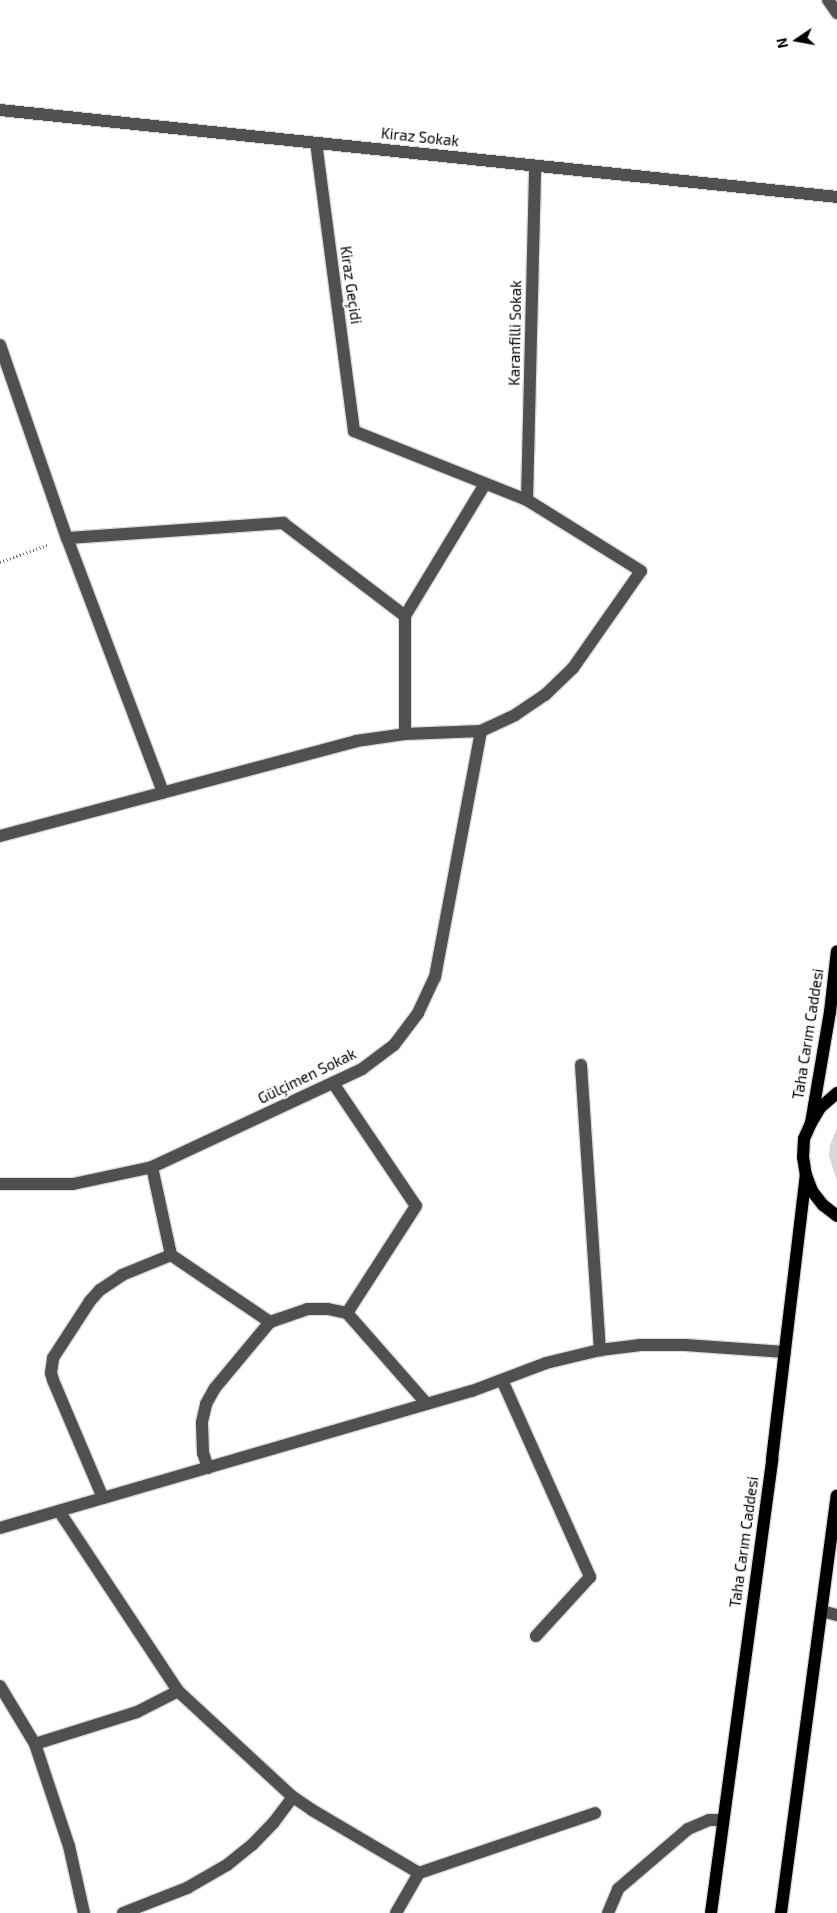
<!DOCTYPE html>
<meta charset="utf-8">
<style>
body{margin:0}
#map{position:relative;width:837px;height:1913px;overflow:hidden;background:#fff;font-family:"Exo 2",sans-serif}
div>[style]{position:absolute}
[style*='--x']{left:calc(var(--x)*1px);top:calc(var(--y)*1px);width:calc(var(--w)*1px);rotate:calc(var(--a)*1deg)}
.green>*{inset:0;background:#d7d7d7}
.path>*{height:3px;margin-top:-1.5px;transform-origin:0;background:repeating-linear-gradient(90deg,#727272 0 1px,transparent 0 3.5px)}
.roads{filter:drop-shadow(1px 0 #dbdbdb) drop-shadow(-1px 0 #dbdbdb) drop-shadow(0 1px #dbdbdb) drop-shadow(0 -1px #dbdbdb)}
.minor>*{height:12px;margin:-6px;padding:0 6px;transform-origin:6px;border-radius:6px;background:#505050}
.major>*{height:12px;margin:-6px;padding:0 6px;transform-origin:6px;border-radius:6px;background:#000}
span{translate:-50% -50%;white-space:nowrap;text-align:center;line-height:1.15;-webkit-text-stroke:4px #fff;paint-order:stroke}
.street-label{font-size:15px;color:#000}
.north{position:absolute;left:772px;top:15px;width:50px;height:50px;-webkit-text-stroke:4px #fff;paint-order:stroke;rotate:258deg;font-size:14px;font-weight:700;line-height:20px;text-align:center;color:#000}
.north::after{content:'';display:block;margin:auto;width:18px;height:22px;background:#000;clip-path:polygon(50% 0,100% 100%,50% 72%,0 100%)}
</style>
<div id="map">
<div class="green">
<i style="clip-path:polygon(837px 1128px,837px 1181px,829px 1156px,830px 1145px)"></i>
</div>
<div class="path">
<i style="--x:0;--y:562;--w:50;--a:-19.9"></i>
</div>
<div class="roads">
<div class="minor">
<i style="--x:828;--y:0;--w:16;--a:55"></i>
<i style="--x:0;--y:110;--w:842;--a:5.93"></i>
<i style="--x:0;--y:345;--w:204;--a:70.9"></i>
<i style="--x:67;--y:538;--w:272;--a:69.3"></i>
<i style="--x:527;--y:500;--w:334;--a:-88.6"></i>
<i style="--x:67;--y:538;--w:217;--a:-4"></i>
<i style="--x:283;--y:523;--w:153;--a:37.3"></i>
<i style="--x:405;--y:734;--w:118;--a:-90"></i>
<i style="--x:405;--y:616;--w:154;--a:-58.8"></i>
<i style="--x:0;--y:836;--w:368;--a:-14.9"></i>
<i style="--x:356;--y:741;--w:49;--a:-8.1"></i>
<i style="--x:405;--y:734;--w:76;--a:-2.3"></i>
<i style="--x:481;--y:731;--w:38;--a:-25"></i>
<i style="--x:515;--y:715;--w:36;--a:-34"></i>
<i style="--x:545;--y:695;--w:39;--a:-44"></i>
<i style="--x:573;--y:668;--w:118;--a:-55"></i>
<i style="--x:641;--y:571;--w:134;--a:-148.1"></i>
<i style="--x:527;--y:500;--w:186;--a:-158.3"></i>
<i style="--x:354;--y:431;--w:290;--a:-97.5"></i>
<i style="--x:581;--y:1065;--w:286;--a:86.2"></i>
<i style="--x:333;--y:1083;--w:148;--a:56"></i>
<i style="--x:416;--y:1206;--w:127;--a:122.8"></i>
<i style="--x:152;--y:1167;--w:90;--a:77.8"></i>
<i style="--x:171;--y:1255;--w:120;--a:34.1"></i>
<i style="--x:0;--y:1184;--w:73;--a:0"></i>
<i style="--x:73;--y:1184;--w:81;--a:-12.1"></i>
<i style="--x:152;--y:1167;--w:232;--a:-25"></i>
<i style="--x:362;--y:1069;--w:40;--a:-37"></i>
<i style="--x:394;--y:1045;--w:40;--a:-53"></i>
<i style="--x:418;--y:1013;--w:40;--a:-65"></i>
<i style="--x:435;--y:977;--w:250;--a:-79.4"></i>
<i style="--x:502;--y:1380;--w:216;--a:65.9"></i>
<i style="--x:590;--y:1577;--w:80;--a:132.5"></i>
<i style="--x:208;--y:1468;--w:16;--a:-108"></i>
<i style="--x:203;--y:1453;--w:31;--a:-92"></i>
<i style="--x:202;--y:1422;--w:18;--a:-77"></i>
<i style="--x:206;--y:1404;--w:18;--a:-61"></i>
<i style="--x:215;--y:1388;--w:86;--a:-50.2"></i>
<i style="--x:270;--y:1322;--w:39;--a:-19"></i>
<i style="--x:307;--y:1309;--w:21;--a:0"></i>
<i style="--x:328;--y:1309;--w:19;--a:12"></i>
<i style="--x:347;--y:1313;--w:121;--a:48.7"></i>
<i style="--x:103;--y:1498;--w:128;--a:-113"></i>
<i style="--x:53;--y:1380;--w:7;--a:-106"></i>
<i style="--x:51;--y:1373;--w:15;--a:-82"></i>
<i style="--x:53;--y:1358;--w:68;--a:-57"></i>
<i style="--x:90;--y:1301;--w:15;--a:-48"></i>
<i style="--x:100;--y:1290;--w:27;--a:-34"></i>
<i style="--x:122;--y:1275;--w:53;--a:-22.2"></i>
<i style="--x:59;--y:1511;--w:216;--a:56.5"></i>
<i style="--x:178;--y:1691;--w:156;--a:42.7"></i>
<i style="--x:293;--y:1797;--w:23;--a:34"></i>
<i style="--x:312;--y:1810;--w:124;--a:30.5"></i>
<i style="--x:0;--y:1528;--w:491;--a:-16.2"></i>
<i style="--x:472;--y:1391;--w:79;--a:-20.7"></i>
<i style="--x:546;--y:1363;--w:56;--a:-13.5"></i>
<i style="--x:600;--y:1350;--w:39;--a:-7"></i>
<i style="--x:639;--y:1345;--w:46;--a:0"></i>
<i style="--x:685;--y:1345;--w:100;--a:4"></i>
<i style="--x:822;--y:1611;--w:16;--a:15"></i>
<i style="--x:0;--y:1686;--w:68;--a:58.9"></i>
<i style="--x:35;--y:1744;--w:108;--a:71.6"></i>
<i style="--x:69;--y:1846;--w:69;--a:77.4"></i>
<i style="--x:35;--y:1744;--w:107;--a:-17.4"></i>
<i style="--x:137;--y:1712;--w:46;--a:-27.1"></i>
<i style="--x:123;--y:1913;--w:69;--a:-21.3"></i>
<i style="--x:187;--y:1888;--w:46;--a:-29.9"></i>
<i style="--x:227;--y:1865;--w:32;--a:-39"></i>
<i style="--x:252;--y:1845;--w:32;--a:-46"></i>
<i style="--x:274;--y:1822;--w:31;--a:-53"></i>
<i style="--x:396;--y:1913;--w:46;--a:-60.1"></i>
<i style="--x:419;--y:1873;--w:186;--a:-18.8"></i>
<i style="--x:608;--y:1913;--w:26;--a:-67"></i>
<i style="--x:618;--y:1889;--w:92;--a:-40.6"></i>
<i style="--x:688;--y:1829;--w:23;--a:-23"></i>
<i style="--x:709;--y:1820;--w:14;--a:0"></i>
</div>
<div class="major">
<i style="--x:837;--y:1093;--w:23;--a:139"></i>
<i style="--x:820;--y:1108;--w:17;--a:121"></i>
<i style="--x:811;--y:1123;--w:17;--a:114"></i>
<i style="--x:804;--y:1139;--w:18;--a:93"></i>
<i style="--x:803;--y:1157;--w:18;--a:81"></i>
<i style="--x:806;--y:1175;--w:17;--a:69"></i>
<i style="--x:812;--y:1191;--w:18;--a:52"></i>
<i style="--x:823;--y:1205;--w:18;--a:38"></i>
<i style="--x:811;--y:1123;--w:113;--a:-80.3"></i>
<i style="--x:830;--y:1012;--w:61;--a:-83.5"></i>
<i style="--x:711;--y:1913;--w:458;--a:-82.3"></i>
<i style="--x:772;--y:1459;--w:286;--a:-83.2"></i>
<i style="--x:781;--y:1913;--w:421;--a:-82.4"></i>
</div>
</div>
<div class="street-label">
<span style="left:420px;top:137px;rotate:6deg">Kiraz Sokak</span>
<span style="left:351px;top:285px;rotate:82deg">Kiraz Geçidi</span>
<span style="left:515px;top:333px;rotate:-89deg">Karanfilli Sokak</span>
<span style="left:808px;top:1034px;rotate:-81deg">Taha Carım Caddesi</span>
<span style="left:307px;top:1076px;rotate:-26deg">Gülçimen Sokak</span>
<span style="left:744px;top:1542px;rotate:-82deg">Taha Carım Caddesi</span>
</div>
<div class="north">N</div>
</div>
